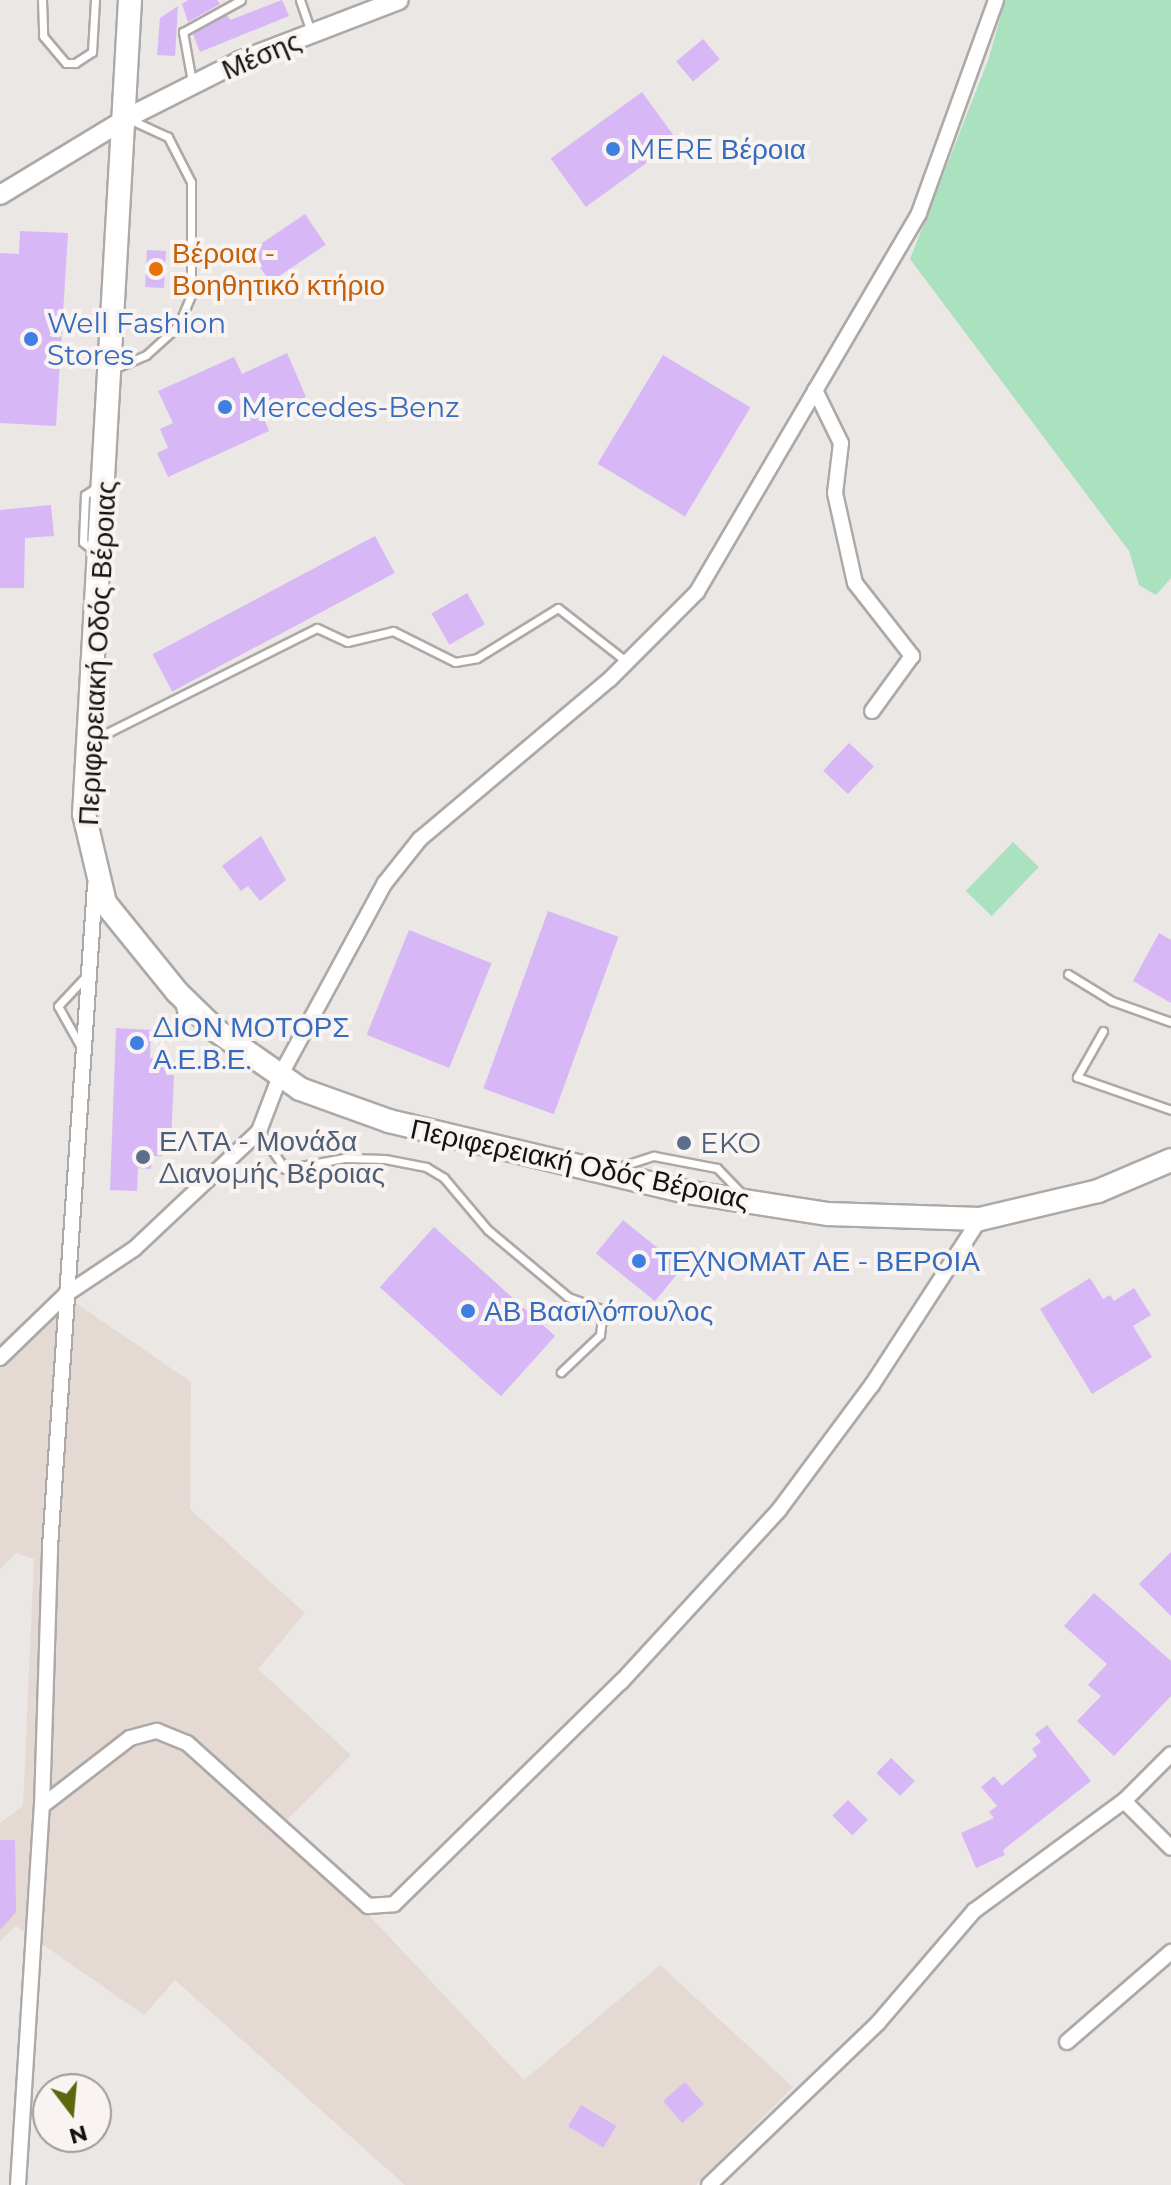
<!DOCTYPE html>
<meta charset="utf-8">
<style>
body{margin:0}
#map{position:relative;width:1171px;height:2185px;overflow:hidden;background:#ebe7e5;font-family:Montserrat,sans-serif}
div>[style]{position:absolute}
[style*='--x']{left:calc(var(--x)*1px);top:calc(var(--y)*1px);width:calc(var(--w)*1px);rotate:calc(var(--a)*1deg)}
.built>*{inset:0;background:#e5d9d3}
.green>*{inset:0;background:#aae1bf;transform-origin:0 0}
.building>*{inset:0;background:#d7b7f5;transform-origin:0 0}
.roads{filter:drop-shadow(2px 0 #ada9a7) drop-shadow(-2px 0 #ada9a7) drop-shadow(0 2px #ada9a7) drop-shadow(0 -2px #ada9a7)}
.lane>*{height:7px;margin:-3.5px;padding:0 3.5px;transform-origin:3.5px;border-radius:3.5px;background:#fff}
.street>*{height:14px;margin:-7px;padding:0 7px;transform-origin:7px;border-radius:7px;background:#fff}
.secondary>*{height:18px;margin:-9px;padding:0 9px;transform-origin:9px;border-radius:9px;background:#fff}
.primary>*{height:22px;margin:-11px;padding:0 11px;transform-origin:11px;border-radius:11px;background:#fff}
.dots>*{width:22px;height:22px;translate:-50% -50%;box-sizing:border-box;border:4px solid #f9f4f2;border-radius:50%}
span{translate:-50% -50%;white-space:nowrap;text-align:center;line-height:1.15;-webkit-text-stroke:8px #f9f4f2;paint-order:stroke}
.street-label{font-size:28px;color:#141312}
.shop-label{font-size:28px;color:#366cbe}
.left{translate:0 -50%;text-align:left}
.food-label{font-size:28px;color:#c56008}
.service-label{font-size:28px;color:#4e5e75}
.north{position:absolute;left:32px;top:2073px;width:80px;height:80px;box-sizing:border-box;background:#f9f4f2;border:2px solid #9d9a98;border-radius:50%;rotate:164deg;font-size:22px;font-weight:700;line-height:32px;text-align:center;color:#141312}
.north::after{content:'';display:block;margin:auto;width:28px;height:36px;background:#5c680e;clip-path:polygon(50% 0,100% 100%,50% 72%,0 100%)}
</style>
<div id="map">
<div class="built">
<i style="clip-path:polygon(57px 1290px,191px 1382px,190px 1509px,305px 1613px,258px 1669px,351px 1755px,283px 1824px,524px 2080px,660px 1965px,793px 2087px,696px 2185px,405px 2185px,175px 1980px,144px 2015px,16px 1926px,0 1941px,0 1823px,23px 1806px,34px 1559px,16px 1553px,0 1570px,0 1343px)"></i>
</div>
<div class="green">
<i style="clip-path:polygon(1005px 0,1171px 0,1171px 578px,1156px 595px,1139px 585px,1129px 551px,910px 259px,989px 58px)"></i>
<i style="left:1013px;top:842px;width:36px;height:68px;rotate:44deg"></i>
</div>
<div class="building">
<i style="clip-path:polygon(188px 0,217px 0,220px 4px,188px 22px,182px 4px)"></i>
<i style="clip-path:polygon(282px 0,289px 16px,200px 52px,193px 34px,227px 15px,230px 20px)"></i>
<i style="clip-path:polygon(178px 6px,175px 56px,157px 55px,160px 18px)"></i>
<i style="left:703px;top:39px;width:26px;height:35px;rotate:50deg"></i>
<i style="left:642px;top:92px;width:60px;height:113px;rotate:54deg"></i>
<i style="left:305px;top:214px;width:37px;height:67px;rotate:56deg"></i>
<i style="clip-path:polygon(20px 231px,68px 233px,56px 426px,0 423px,0 253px,19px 254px)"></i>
<i style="left:147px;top:250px;width:19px;height:37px;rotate:3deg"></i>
<i style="clip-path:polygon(287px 353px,306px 397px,263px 416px,269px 431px,168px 477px,157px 453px,168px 448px,160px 429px,173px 423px,158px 391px,234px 357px,242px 374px)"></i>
<i style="left:663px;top:355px;width:102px;height:127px;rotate:31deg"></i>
<i style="clip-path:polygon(51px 505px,54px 536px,25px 538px,24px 588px,0 588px,0 510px)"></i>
<i style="left:375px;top:536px;width:42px;height:252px;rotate:62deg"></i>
<i style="left:467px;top:593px;width:36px;height:41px;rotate:60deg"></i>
<i style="left:849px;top:743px;width:34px;height:38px;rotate:43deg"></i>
<i style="clip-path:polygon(261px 836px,286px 880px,260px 901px,248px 886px,241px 891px,222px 866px)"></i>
<i style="left:548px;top:911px;width:75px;height:189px;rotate:20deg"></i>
<i style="left:409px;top:930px;width:89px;height:113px;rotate:22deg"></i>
<i style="clip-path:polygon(1159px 933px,1171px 940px,1171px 1003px,1133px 981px)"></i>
<i style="clip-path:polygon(116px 1028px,151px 1030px,150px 1058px,166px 1058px,166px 1075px,174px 1075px,171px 1141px,163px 1141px,162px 1156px,152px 1156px,151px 1169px,138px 1168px,137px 1191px,110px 1190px)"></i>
<i style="left:623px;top:1220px;width:76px;height:43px;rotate:39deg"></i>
<i style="left:434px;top:1227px;width:163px;height:81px;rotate:42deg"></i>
<i style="clip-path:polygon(1090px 1278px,1103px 1299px,1110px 1295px,1114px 1301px,1134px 1288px,1151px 1315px,1133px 1326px,1152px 1357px,1092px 1394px,1040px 1309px)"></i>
<i style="clip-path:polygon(1171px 1552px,1171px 1616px,1139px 1584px)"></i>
<i style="clip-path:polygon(1094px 1593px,1171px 1661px,1171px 1696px,1114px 1756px,1077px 1721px,1101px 1696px,1088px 1685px,1107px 1664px,1064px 1626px)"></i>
<i style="clip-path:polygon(1047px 1725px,1091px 1781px,1003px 1850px,1005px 1855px,976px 1868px,961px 1833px,994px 1818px,989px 1812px,997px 1806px,981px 1787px,994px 1776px,1002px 1786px,1037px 1756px,1032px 1749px,1041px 1742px,1035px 1734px)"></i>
<i style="left:891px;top:1758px;width:33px;height:21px;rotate:44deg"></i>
<i style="left:848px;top:1800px;width:28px;height:22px;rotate:45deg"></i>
<i style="clip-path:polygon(0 1840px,15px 1840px,16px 1912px,0 1930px)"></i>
<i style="left:685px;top:2082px;width:29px;height:29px;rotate:49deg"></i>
<i style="left:581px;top:2105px;width:41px;height:25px;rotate:31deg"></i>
</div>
<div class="roads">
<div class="lane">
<i style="--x:42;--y:0;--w:36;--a:88"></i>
<i style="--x:43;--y:36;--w:35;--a:50"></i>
<i style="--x:66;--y:63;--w:9;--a:0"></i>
<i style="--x:75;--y:63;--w:20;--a:-33"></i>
<i style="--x:92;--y:52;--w:52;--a:-86.7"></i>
<i style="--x:300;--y:0;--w:34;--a:71"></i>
<i style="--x:192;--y:82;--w:51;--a:-100.2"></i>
<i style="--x:183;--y:32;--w:66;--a:-28.9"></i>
<i style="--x:113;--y:369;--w:36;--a:-23"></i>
<i style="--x:146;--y:355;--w:43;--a:-42.2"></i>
<i style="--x:178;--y:326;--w:34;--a:-67"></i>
<i style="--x:191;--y:295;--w:113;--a:-90"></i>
<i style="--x:191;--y:182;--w:51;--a:-117.1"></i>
<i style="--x:168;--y:137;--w:43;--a:-155.2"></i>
<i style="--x:94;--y:551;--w:14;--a:-141"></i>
<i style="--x:83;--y:542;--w:47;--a:-87.6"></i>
<i style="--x:85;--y:495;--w:14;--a:-34"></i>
<i style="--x:93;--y:740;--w:250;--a:-26.6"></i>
<i style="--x:317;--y:628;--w:33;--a:25"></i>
<i style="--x:347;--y:642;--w:47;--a:-13.4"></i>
<i style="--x:393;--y:631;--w:69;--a:26.6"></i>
<i style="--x:455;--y:662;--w:22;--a:-10"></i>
<i style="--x:477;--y:658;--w:95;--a:-31.7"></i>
<i style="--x:558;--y:608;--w:88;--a:38"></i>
<i style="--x:1068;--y:974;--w:52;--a:31.5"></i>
<i style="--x:1112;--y:1001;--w:63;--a:19.6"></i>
<i style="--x:1103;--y:1031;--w:53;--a:119.5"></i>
<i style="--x:1077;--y:1077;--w:100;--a:19.3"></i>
<i style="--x:173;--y:1032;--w:16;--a:-52"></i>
<i style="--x:183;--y:1019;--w:17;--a:-103"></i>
<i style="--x:82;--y:1049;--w:49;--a:-119.2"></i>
<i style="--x:58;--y:1006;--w:41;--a:-47"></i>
<i style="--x:259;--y:1131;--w:46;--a:55.6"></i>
<i style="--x:285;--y:1169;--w:60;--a:-10.6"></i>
<i style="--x:344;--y:1158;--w:41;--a:1.4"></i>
<i style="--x:385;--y:1159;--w:42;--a:11"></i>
<i style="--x:426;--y:1167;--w:21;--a:31"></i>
<i style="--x:444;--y:1178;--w:68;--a:49.8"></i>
<i style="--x:488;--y:1230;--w:104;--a:39.9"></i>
<i style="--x:568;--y:1297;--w:37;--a:20"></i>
<i style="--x:603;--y:1310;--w:25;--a:97"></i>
<i style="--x:600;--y:1335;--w:54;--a:136.5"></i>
<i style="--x:616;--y:1168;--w:40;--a:-18"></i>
<i style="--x:654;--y:1156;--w:64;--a:10.8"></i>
<i style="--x:717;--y:1168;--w:36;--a:46"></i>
</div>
<div class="street">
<i style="--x:815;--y:390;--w:59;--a:63.9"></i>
<i style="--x:841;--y:443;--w:50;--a:96.8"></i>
<i style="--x:835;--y:493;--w:92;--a:77.5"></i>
<i style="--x:855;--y:583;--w:93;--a:52"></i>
<i style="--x:912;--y:656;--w:68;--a:126"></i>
<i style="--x:0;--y:1358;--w:91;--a:-44.1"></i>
<i style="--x:65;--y:1295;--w:83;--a:-33.7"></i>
<i style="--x:134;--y:1249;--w:172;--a:-43.3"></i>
<i style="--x:259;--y:1131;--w:59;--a:-69.1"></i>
<i style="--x:280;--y:1076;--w:220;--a:-61.5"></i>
<i style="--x:385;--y:883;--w:56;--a:-51.5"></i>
<i style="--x:420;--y:839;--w:248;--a:-40.1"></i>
<i style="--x:610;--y:679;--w:123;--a:-45"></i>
<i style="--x:697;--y:592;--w:439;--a:-59.6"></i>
<i style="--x:919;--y:213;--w:226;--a:-70.1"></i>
<i style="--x:1124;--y:1801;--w:66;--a:45"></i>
<i style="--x:42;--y:1806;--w:111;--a:-37.7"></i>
<i style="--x:130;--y:1738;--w:28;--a:-15"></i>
<i style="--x:157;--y:1731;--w:32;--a:22"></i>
<i style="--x:187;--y:1743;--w:244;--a:42"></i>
<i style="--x:368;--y:1906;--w:26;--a:-4"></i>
<i style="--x:394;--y:1904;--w:318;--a:-44.4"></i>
<i style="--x:621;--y:1682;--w:234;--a:-47.4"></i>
<i style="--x:779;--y:1510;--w:156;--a:-53.4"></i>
<i style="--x:872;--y:1385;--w:198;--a:-57"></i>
<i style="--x:1067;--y:2042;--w:138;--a:-40.9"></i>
<i style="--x:18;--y:2185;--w:380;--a:-86.4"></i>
<i style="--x:42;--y:1806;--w:259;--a:-88.2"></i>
<i style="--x:50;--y:1547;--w:663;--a:-86.11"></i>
<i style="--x:709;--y:2185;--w:234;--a:-43.8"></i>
<i style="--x:878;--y:2023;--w:148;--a:-49.4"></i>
<i style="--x:974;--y:1911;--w:186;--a:-36.3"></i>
<i style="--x:1124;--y:1801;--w:66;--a:-45"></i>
</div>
<div class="secondary">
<i style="--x:0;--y:195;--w:149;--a:-31.2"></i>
<i style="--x:127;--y:118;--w:127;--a:-26.8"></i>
<i style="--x:240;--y:61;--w:170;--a:-21"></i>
</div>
<div class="primary">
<i style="--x:130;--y:0;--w:815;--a:93.23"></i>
<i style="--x:84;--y:814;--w:91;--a:76.7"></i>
<i style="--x:105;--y:903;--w:114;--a:51"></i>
<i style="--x:177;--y:992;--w:56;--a:44.3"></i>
<i style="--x:217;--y:1031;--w:101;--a:34.9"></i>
<i style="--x:300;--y:1089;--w:95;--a:19.8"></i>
<i style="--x:389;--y:1121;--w:306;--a:13.4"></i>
<i style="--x:687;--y:1192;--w:143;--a:8.9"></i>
<i style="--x:828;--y:1214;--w:152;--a:1.9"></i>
<i style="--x:980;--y:1219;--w:121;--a:-13.3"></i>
<i style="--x:1098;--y:1191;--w:79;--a:-23"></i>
</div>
</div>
<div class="dots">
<i style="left:613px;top:149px;background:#3f7fe0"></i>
<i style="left:156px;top:269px;background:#e8710a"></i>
<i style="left:31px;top:339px;background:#3f7fe0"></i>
<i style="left:225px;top:407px;background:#3f7fe0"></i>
<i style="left:137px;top:1043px;background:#3f7fe0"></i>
<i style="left:684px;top:1143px;background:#5c6f8a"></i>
<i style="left:143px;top:1157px;background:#5c6f8a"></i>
<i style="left:639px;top:1261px;background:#3f7fe0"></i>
<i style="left:468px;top:1311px;background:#3f7fe0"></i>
</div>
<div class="street-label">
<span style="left:261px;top:55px;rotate:-23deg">Μέσης</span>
<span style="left:97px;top:653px;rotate:-87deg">Περιφερειακή Οδός Βέροιας</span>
<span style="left:580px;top:1164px;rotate:12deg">Περιφερειακή Οδός Βέροιας</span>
</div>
<div class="shop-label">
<span class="left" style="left:629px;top:149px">MERE Βέροια</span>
<span class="left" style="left:47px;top:339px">Well Fashion<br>Stores</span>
<span class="left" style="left:241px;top:407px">Mercedes-Benz</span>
<span class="left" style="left:153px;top:1043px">ΔΙΟΝ ΜΟΤΟΡΣ<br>Α.Ε.Β.Ε.</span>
<span class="left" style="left:655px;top:1261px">ΤΕΧΝΟΜΑΤ ΑΕ - ΒΕΡΟΙΑ</span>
<span class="left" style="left:484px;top:1311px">ΑΒ Βασιλόπουλος</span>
</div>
<div class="food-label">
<span class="left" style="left:172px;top:269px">Βέροια -<br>Βοηθητικό κτήριο</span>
</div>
<div class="service-label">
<span class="left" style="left:159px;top:1157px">ΕΛΤΑ - Μονάδα<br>Διανομής Βέροιας</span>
<span class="left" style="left:700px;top:1143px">EKO</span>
</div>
<div class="north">N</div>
</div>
